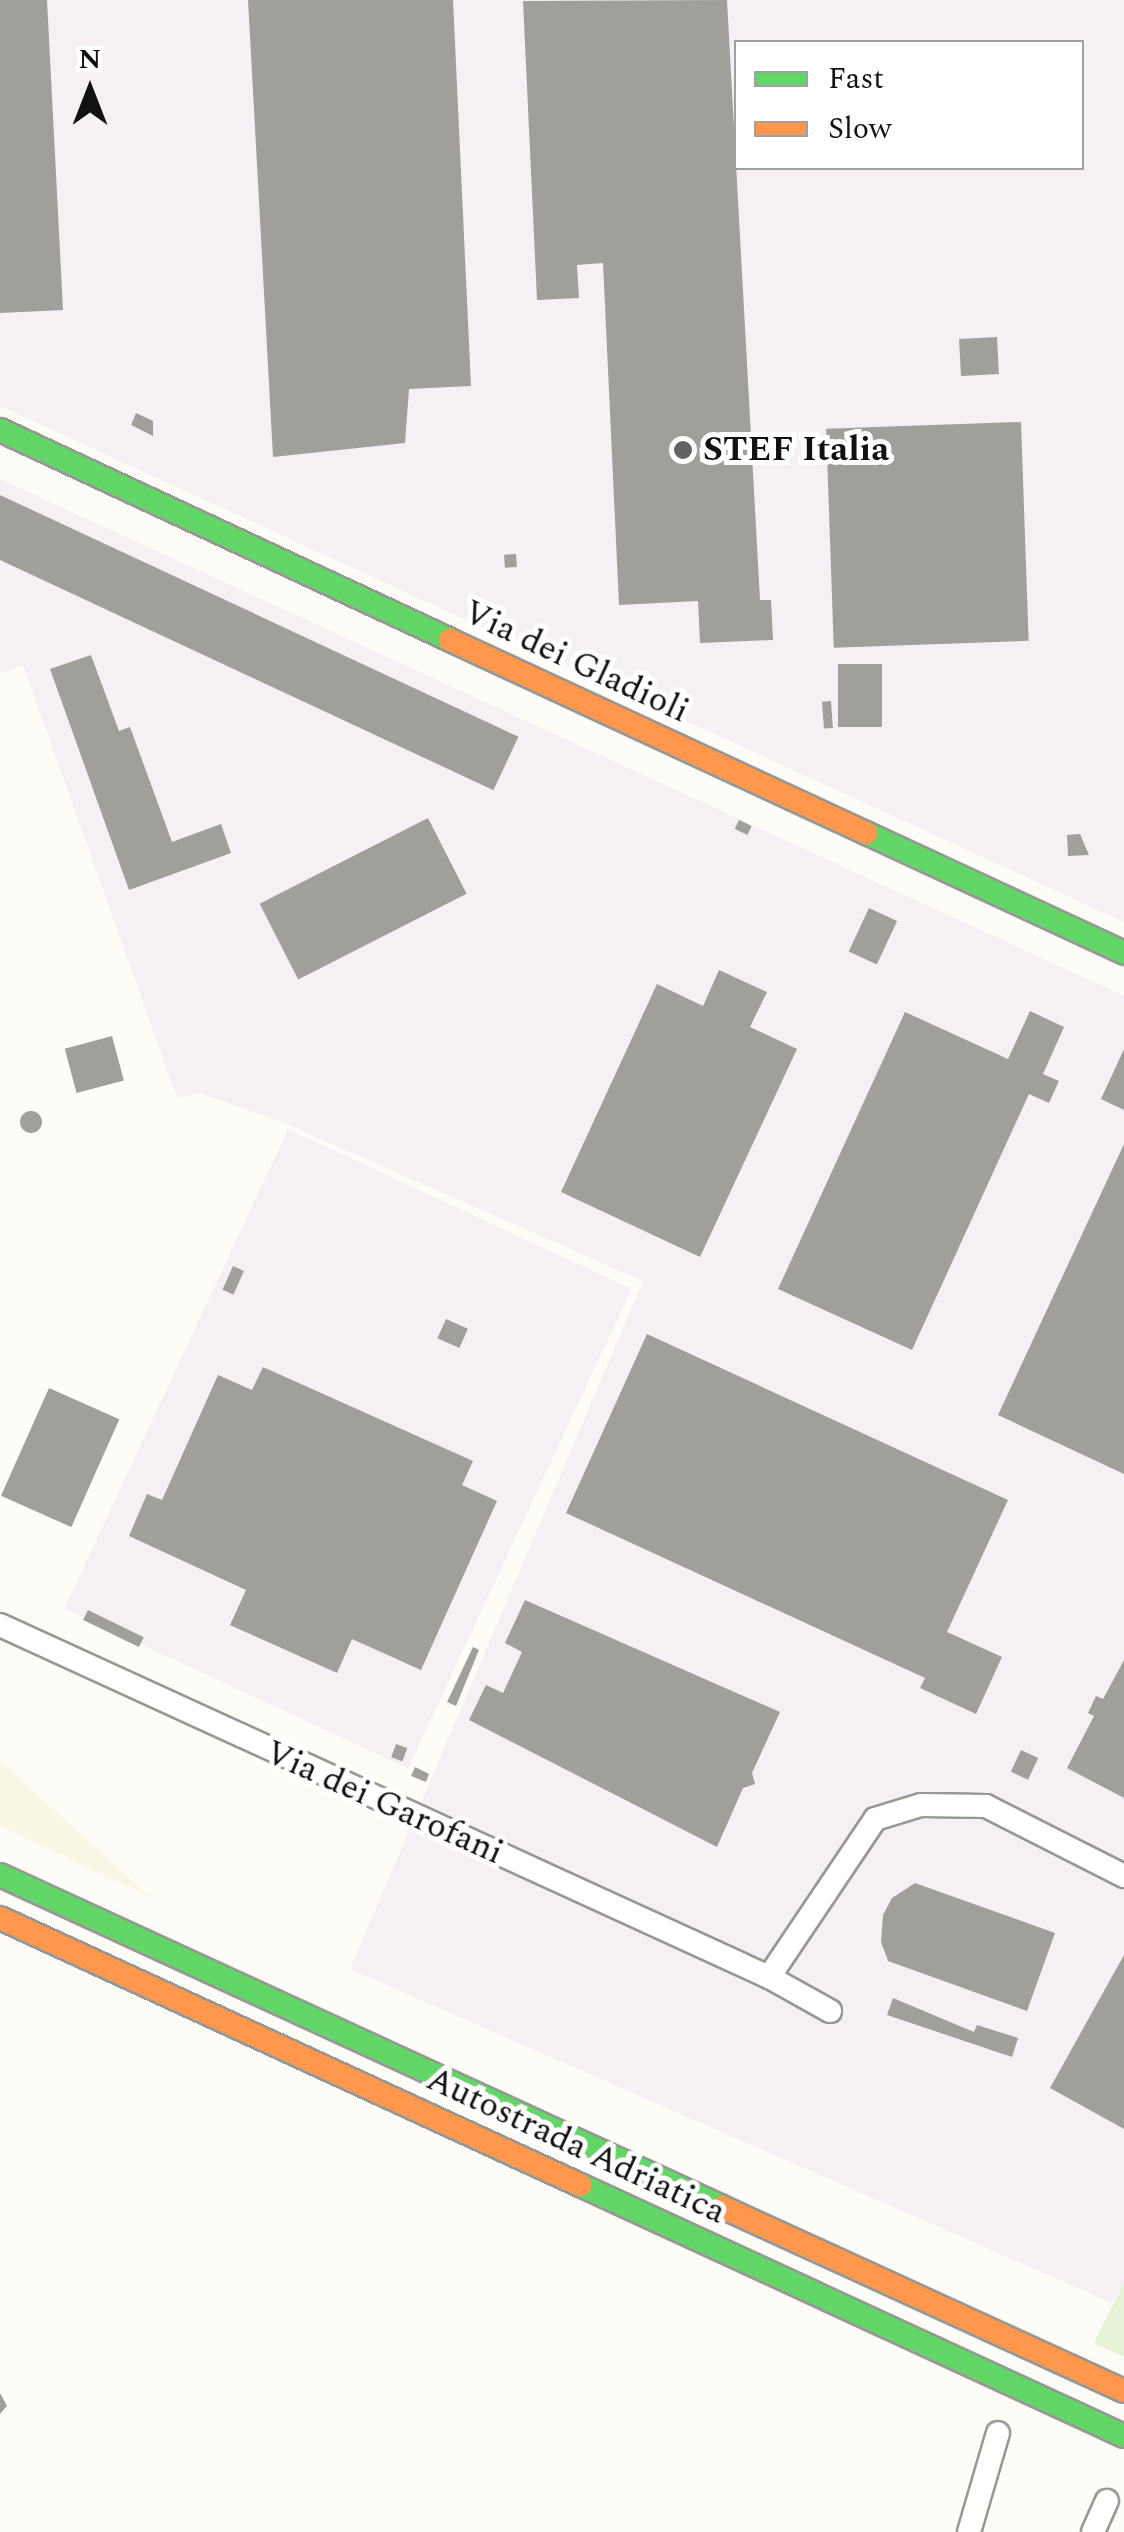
<!DOCTYPE html>
<style>
body{margin:0}
#map{position:relative;width:1124px;height:2532px;overflow:hidden;background:#fdfcf7;font-family:Spectral,serif}
div>[style]{position:absolute}
[style*='--x']{left:calc(var(--x)*1px);top:calc(var(--y)*1px);width:calc(var(--w)*1px);rotate:calc(var(--a)*1deg)}
.industrial>*{inset:0;background:#f5f0f3;transform-origin:0 0}
.farmland>*{inset:0;background:#f9f7e4}
.green>*{inset:0;background:#e7f3d7}
.building>*{inset:0;background:#a19f9c;transform-origin:0 0}
.round{border-radius:50%}
.roads{filter:drop-shadow(2px 0 #979795) drop-shadow(-2px 0 #979795) drop-shadow(0 2px #979795) drop-shadow(0 -2px #979795)}
.street>*{height:22px;margin:-11px;padding:0 11px;transform-origin:11px;border-radius:11px;background:#fffffe}
.fast>*{height:22px;margin:-11px;padding:0 11px;transform-origin:11px;border-radius:11px;background:#63d668}
.slow>*{height:22px;margin:-11px;padding:0 11px;transform-origin:11px;border-radius:11px;background:#ff974d}
.dots>*{width:28px;height:28px;translate:-50% -50%;box-sizing:border-box;border:5px solid #fff;border-radius:50%}
span{translate:-50% -50%;white-space:nowrap;text-align:center;line-height:1.15;-webkit-text-stroke:10px #fff;paint-order:stroke}
.poi-label{font-size:35px;color:#111;font-weight:700}
.left{translate:0 -50%;text-align:left}
.street-label{font-size:35px;color:#111}
.legend{position:absolute;left:734px;top:40px;width:350px;height:130px;box-sizing:border-box;background:#fff;border:2px solid #a0a0a0;margin:0;padding:12px 18px;list-style:none;font-size:30px;color:#111}
.legend li{display:flex;align-items:center;gap:20px;height:50px}
.legend b{width:50px;border:2px solid #a0a0a0}
.north{position:absolute;left:40px;top:40px;width:100px;height:100px;-webkit-text-stroke:8px #fff;paint-order:stroke;rotate:0deg;font-size:28px;font-weight:700;line-height:40px;text-align:center;color:#111}
.north::after{content:'';display:block;margin:auto;width:35px;height:45px;background:#111;clip-path:polygon(50% 0,100% 100%,50% 72%,0 100%)}
</style>
<div id="map">
<div class="industrial">
<i style="clip-path:polygon(evenodd,0 0,1124px 0,1124px 922px,0 406px,0 0,736px 42px,1082px 42px,1082px 168px,736px 168px,736px 42px)"></i>
<i style="clip-path:polygon(0 479px,1124px 996px,1124px 2284px,1112px 2303px,350px 1969px,643px 1281px,282px 1122px,200px 1093px,177px 1098px,23px 665px,0 674px)"></i>
<i style="left:288px;top:1129px;width:379px;height:529px;rotate:25deg"></i>
</div>
<div class="farmland">
<i style="clip-path:polygon(0 1761px,150px 1897px,0 1826px)"></i>
</div>
<div class="green">
<i style="clip-path:polygon(1124px 2282px,1124px 2357px,1094px 2343px)"></i>
</div>
<div class="building">
<i style="clip-path:polygon(0 0,47px 0,63px 310px,0 313px)"></i>
<i style="clip-path:polygon(248px 0,453px 0,471px 386px,409px 389px,405px 443px,273px 457px)"></i>
<i style="clip-path:polygon(727px 0,760px 600px,771px 600px,773px 640px,700px 643px,698px 601px,619px 605px,603px 263px,577px 265px,579px 298px,537px 300px,523px 1px)"></i>
<i style="left:997px;top:337px;width:37px;height:38px;rotate:87deg"></i>
<i style="clip-path:polygon(136px 413px,153px 421px,153px 436px,131px 425px)"></i>
<i style="left:1021px;top:422px;width:219px;height:195px;rotate:88deg"></i>
<i style="left:0;top:495px;width:572px;height:59px;rotate:25deg"></i>
<i style="left:516px;top:554px;width:13px;height:12px;rotate:86deg"></i>
<i style="clip-path:polygon(91px 655px,119px 731px,130px 727px,172px 842px,221px 824px,231px 853px,129px 890px,50px 669px)"></i>
<i style="left:838px;top:664px;width:44px;height:63px"></i>
<i style="left:831px;top:701px;width:27px;height:9px;rotate:86deg"></i>
<i style="left:428px;top:818px;width:85px;height:189px;rotate:63deg"></i>
<i style="left:739px;top:820px;width:14px;height:10px;rotate:25deg"></i>
<i style="clip-path:polygon(1080px 834px,1089px 855px,1068px 856px,1067px 835px)"></i>
<i style="left:869px;top:908px;width:31px;height:48px;rotate:25deg"></i>
<i style="clip-path:polygon(719px 970px,767px 992px,750px 1027px,797px 1049px,700px 1257px,561px 1192px,657px 984px,703px 1006px)"></i>
<i style="clip-path:polygon(1030px 1011px,1064px 1027px,1043px 1074px,1059px 1081px,1049px 1103px,1029px 1094px,912px 1350px,778px 1289px,905px 1012px,1008px 1059px)"></i>
<i style="left:112px;top:1036px;width:46px;height:49px;rotate:75deg"></i>
<i style="clip-path:polygon(1124px 1049px,1124px 1110px,1101px 1099px)"></i>
<i class="round" style="left:20px;top:1111px;width:22px;height:22px"></i>
<i style="clip-path:polygon(1124px 1144px,1124px 1474px,998px 1415px)"></i>
<i style="left:233px;top:1266px;width:12px;height:26px;rotate:24deg"></i>
<i style="left:446px;top:1319px;width:24px;height:21px;rotate:24deg"></i>
<i style="clip-path:polygon(647px 1334px,1008px 1500px,947px 1632px,1002px 1657px,976px 1714px,920px 1688px,925px 1678px,566px 1513px)"></i>
<i style="clip-path:polygon(263px 1367px,473px 1461px,462px 1485px,497px 1501px,421px 1670px,352px 1639px,337px 1673px,230px 1625px,246px 1590px,129px 1536px,147px 1494px,162px 1500px,218px 1375px,252px 1390px)"></i>
<i style="left:49px;top:1388px;width:77px;height:118px;rotate:24deg"></i>
<i style="clip-path:polygon(525px 1600px,780px 1712px,752px 1773px,755px 1784px,743px 1788px,717px 1847px,469px 1720px,486px 1685px,503px 1693px,522px 1652px,505px 1643px)"></i>
<i style="left:88px;top:1610px;width:62px;height:11px;rotate:26deg"></i>
<i style="clip-path:polygon(473px 1647px,479px 1650px,456px 1706px,447px 1702px)"></i>
<i style="clip-path:polygon(1124px 1660px,1124px 1798px,1067px 1768px,1094px 1716px,1088px 1713px,1096px 1696px,1103px 1699px)"></i>
<i style="left:396px;top:1744px;width:12px;height:14px;rotate:20deg"></i>
<i style="left:1021px;top:1750px;width:19px;height:24px;rotate:25deg"></i>
<i style="clip-path:polygon(415px 1767px,429px 1774px,426px 1782px,411px 1776px)"></i>
<i style="clip-path:polygon(915px 1883px,1055px 1933px,1027px 2011px,888px 1961px,881px 1942px,883px 1915px,892px 1898px)"></i>
<i style="clip-path:polygon(1124px 1955px,1124px 2129px,1050px 2088px)"></i>
<i style="clip-path:polygon(893px 1998px,974px 2032px,977px 2025px,1018px 2038px,1012px 2057px,887px 2015px)"></i>
<i style="clip-path:polygon(0 2393px,7px 2406px,0 2414px)"></i>
</div>
<div class="roads">
<div class="street">
<i style="--x:0;--y:1625;--w:846;--a:24.6"></i>
<i style="--x:769;--y:1977;--w:70;--a:29.1"></i>
<i style="--x:769;--y:1977;--w:190;--a:-56.1"></i>
<i style="--x:875;--y:1819;--w:48;--a:-16.9"></i>
<i style="--x:921;--y:1805;--w:65;--a:0.9"></i>
<i style="--x:986;--y:1806;--w:155;--a:26.9"></i>
<i style="--x:969;--y:2532;--w:103;--a:-73.7"></i>
<i style="--x:1093;--y:2532;--w:34;--a:-66"></i>
</div>
<div class="fast">
<i style="--x:0;--y:430;--w:497;--a:25"></i>
<i style="--x:866;--y:833;--w:285;--a:24.9"></i>
<i style="--x:0;--y:1875;--w:795;--a:24.69"></i>
<i style="--x:580;--y:2185;--w:599;--a:24.77"></i>
</div>
<div class="slow">
<i style="--x:450;--y:640;--w:459;--a:24.9"></i>
<i style="--x:0;--y:1918;--w:639;--a:24.72"></i>
<i style="--x:722;--y:2207;--w:442;--a:24.6"></i>
</div>
</div>
<div class="dots">
<i style="left:683px;top:450px;background:#646362"></i>
</div>
<div class="poi-label">
<span class="left" style="left:703px;top:450px">STEF Italia</span>
</div>
<div class="street-label">
<span style="left:576px;top:662px;rotate:25deg">Via dei Gladioli</span>
<span style="left:384px;top:1803px;rotate:24deg">Via dei Garofani</span>
<span style="left:576px;top:2146px;rotate:25deg">Autostrada Adriatica</span>
</div>
<ul class="legend">
<li><b style="height:12px;background:#63d668"></b>Fast</li>
<li><b style="height:12px;background:#ff974d"></b>Slow</li>
</ul>
<div class="north">N</div>
</div>
